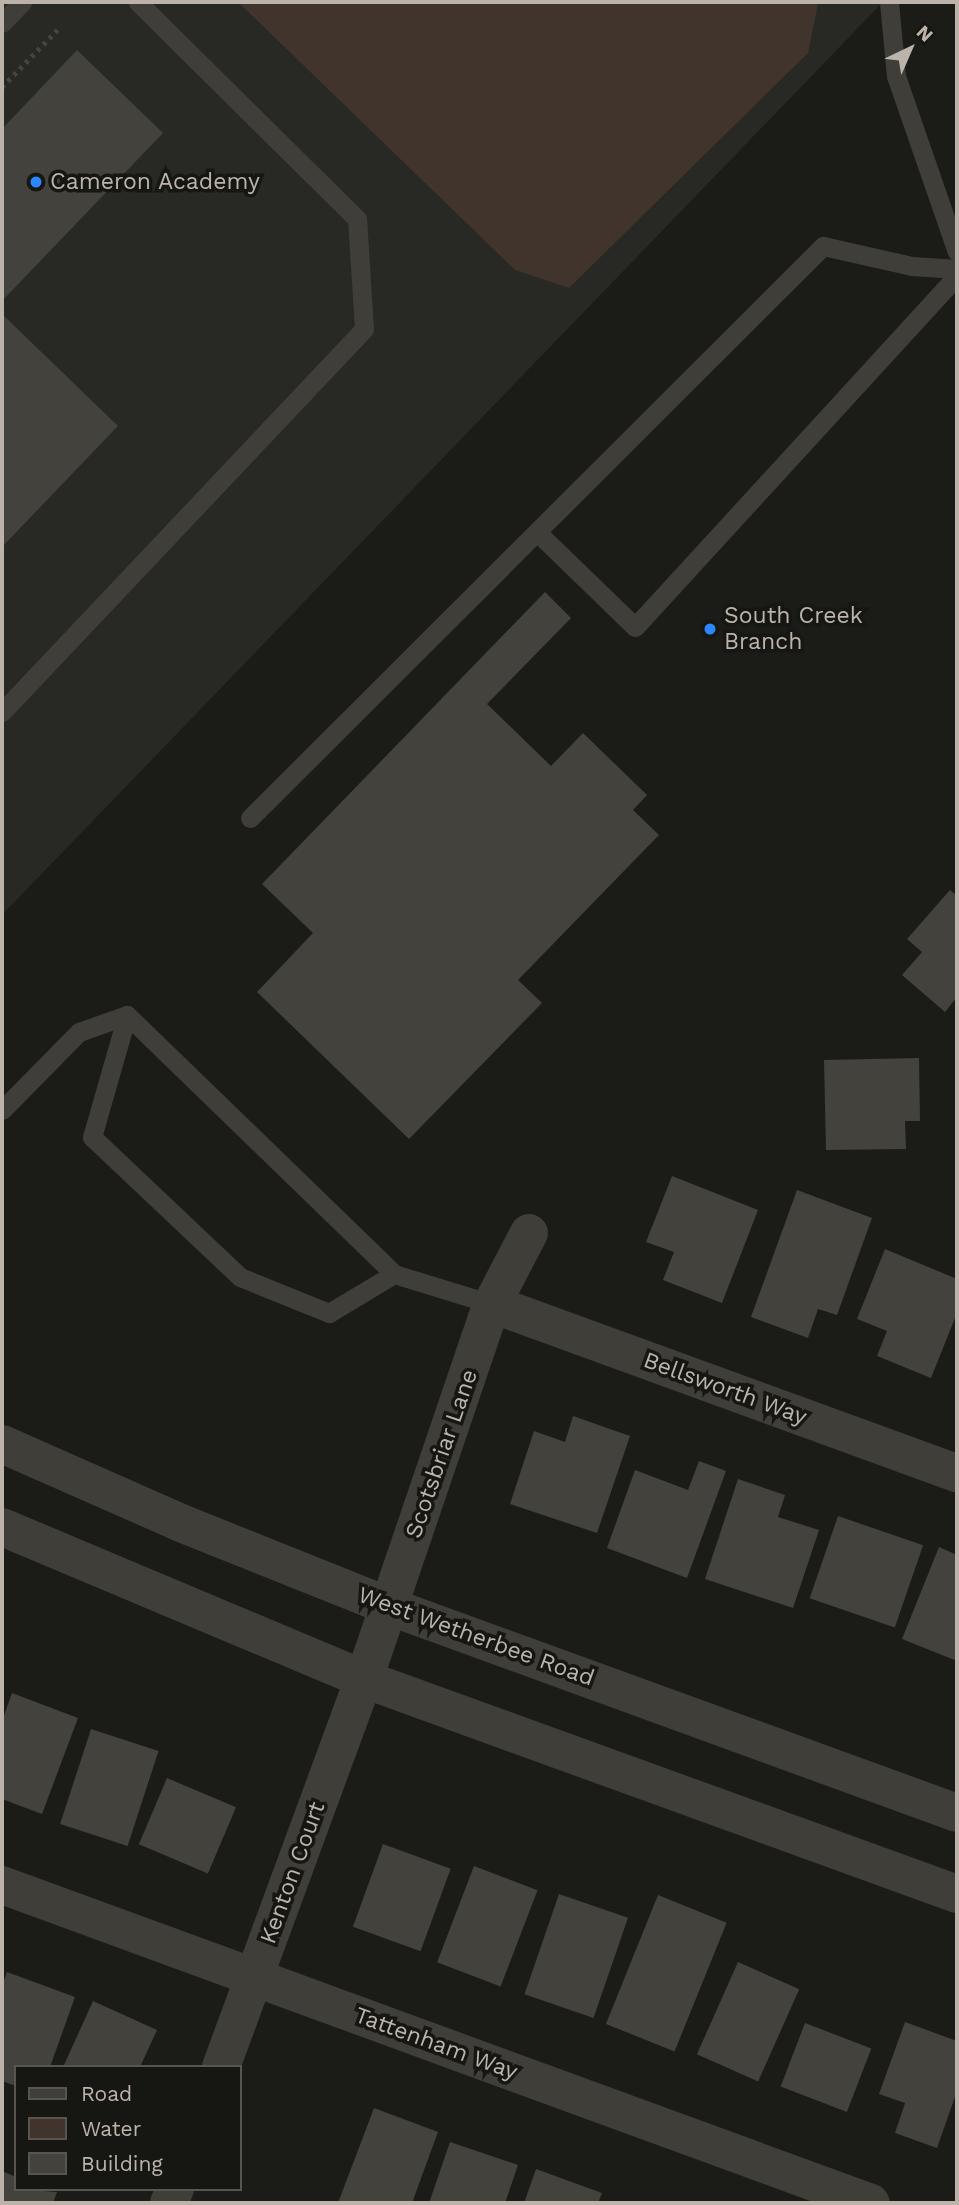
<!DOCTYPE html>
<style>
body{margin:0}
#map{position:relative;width:959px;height:2205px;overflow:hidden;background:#1b1b18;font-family:"Work Sans",sans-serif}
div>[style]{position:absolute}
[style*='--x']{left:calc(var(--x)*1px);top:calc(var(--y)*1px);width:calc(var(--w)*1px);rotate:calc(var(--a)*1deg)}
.built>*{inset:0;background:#282824}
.water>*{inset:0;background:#40342d}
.building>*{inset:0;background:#43423d;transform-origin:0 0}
.path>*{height:4.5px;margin-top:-2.25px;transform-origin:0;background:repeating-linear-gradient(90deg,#47443f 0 3.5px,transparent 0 8.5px)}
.service>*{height:19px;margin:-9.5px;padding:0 9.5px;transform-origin:9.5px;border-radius:9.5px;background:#403e39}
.minor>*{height:38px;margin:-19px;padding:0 19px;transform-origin:19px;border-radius:19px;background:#403e39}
.tertiary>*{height:38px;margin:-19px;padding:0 19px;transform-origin:19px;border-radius:19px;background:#403e39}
.dots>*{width:19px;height:19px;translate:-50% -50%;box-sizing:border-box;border:4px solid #161613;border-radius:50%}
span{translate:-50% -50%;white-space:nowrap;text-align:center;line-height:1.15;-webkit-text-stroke:7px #161613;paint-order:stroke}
.poi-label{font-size:23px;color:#bcb4aa}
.left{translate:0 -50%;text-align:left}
.street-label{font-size:23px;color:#bcb4aa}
.frame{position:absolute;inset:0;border:4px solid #bcb4aa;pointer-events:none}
.legend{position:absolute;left:14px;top:2065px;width:228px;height:126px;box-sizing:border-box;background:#161613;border:2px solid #58554f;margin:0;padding:9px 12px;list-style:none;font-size:21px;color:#bcb4aa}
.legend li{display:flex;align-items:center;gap:14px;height:35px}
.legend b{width:35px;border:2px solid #58554f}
.north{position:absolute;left:875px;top:14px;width:70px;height:70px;-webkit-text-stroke:5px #161613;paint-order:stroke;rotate:44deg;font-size:19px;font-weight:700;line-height:28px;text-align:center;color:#bcb4aa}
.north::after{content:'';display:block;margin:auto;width:24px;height:32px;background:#bcb4aa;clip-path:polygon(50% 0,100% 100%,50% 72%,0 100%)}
</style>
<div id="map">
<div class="built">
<i style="clip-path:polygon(2px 2px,883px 2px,2px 915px)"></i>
</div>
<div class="water">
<i style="clip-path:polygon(238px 2px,817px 2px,818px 4px,808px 53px,569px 288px,515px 270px)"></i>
</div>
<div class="building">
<i style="clip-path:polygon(77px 50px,163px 133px,2px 301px,2px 129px)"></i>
<i style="clip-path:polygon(2px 314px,118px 426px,2px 547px)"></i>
<i style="clip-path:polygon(545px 592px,571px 618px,487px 704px,551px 766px,583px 733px,647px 795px,633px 810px,659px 835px,518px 980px,542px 1003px,409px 1139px,257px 992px,313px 933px,262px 884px)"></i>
<i style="clip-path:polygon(950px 890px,957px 896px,957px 997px,945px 1012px,902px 975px,922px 952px,907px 939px)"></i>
<i style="clip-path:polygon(919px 1058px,920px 1121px,905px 1121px,906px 1149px,826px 1150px,824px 1060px)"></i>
<i style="clip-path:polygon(672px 1176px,758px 1210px,722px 1303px,663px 1280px,674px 1252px,646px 1242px)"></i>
<i style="clip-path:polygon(797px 1190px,872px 1218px,837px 1315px,818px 1309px,808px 1338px,751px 1317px)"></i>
<i style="clip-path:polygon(885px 1249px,957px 1279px,957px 1313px,931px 1378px,877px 1356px,887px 1331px,857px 1319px)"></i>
<i style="clip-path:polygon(573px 1416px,630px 1436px,597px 1533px,510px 1504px,534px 1431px,565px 1442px)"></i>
<i style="clip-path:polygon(699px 1461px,726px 1471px,687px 1578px,607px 1548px,635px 1470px,688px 1490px)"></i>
<i style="clip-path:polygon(738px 1479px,785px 1495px,778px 1517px,819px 1530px,793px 1608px,705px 1579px)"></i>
<i style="left:838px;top:1516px;width:90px;height:87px;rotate:19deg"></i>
<i style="clip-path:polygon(939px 1547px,957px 1555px,957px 1661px,902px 1639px)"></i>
<i style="clip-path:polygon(12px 1693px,78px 1718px,42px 1814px,2px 1799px,2px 1721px)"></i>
<i style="left:91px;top:1729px;width:71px;height:100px;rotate:18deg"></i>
<i style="left:167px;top:1778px;width:75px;height:72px;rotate:23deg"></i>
<i style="left:383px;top:1844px;width:72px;height:88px;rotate:20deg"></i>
<i style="left:474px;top:1866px;width:68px;height:103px;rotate:21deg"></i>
<i style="left:559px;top:1894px;width:73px;height:106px;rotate:19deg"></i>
<i style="left:658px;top:1895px;width:74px;height:139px;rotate:22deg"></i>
<i style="left:738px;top:1962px;width:67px;height:101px;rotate:24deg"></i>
<i style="clip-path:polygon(7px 1972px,75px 1997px,50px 2067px,16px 2067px,16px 2086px,2px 2081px,2px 1986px)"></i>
<i style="clip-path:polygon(93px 2001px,157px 2030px,140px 2067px,64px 2065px)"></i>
<i style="clip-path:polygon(905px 2022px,957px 2041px,957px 2091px,937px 2148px,895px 2133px,905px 2103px,879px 2094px)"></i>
<i style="left:805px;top:2023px;width:71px;height:68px;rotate:21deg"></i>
<i style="clip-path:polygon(374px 2108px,438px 2132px,412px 2203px,338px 2203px)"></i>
<i style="clip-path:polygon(450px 2142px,518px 2165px,505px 2203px,429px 2203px)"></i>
<i style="clip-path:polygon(536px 2169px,602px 2193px,598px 2203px,524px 2203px)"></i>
<i style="clip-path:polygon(2px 2171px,16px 2177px,16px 2189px,57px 2192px,53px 2203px,2px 2203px)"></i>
</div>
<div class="path">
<i style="--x:2;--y:87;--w:82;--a:-46"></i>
</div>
<div class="service">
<i style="--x:889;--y:2;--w:74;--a:84.6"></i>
<i style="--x:896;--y:76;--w:186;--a:70.9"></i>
<i style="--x:2;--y:23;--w:29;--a:-46"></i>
<i style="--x:537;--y:532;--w:136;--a:44.1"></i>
<i style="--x:635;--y:627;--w:476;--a:-47.5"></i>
<i style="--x:2;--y:712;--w:527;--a:-46.61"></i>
<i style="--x:364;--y:329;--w:110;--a:-93.6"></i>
<i style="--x:357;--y:219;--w:308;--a:-135.3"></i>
<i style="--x:250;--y:818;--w:810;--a:-44.95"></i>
<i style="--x:823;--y:246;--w:91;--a:12.7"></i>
<i style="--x:912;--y:266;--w:45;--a:3.8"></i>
<i style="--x:127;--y:1015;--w:127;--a:106"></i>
<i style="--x:92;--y:1137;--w:204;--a:43.4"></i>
<i style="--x:240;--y:1277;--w:96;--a:22"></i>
<i style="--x:329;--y:1313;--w:76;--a:-31"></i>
<i style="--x:2;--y:1110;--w:110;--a:-45.4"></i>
<i style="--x:79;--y:1032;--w:51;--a:-19.5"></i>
<i style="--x:127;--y:1015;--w:372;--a:44.1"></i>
<i style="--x:394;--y:1274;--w:102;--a:17"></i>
</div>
<div class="minor">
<i style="--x:492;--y:1304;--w:495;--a:20"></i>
<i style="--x:2;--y:1885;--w:925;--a:20.1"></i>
<i style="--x:221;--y:2067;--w:414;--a:-69.8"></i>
<i style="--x:364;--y:1679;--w:396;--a:-71.2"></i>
<i style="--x:492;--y:1304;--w:80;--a:-62.5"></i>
<i style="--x:169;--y:2203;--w:15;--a:-67"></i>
</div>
<div class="tertiary">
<i style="--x:2;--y:1444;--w:196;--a:23.8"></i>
<i style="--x:181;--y:1523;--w:223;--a:21.8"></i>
<i style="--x:388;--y:1606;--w:605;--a:19.99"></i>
<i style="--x:2;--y:1527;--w:393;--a:22.8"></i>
<i style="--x:364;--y:1679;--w:631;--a:19.93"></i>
</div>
<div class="dots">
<i style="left:36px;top:182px;background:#2c87ff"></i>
<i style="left:710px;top:629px;background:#2c87ff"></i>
</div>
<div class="poi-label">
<span class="left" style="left:50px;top:182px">Cameron Academy</span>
<span class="left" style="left:724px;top:629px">South Creek<br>Branch</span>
</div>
<div class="street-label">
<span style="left:725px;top:1389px;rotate:20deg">Bellsworth Way</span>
<span style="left:442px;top:1454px;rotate:-71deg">Scotsbriar Lane</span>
<span style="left:476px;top:1637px;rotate:20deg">West Wetherbee Road</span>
<span style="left:293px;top:1873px;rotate:-70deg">Kenton Court</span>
<span style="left:436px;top:2044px;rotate:20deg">Tattenham Way</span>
</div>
<div class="frame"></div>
<ul class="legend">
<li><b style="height:9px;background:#403e39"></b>Road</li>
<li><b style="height:19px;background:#40342d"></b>Water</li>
<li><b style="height:19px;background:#43423d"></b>Building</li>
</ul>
<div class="north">N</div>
</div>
